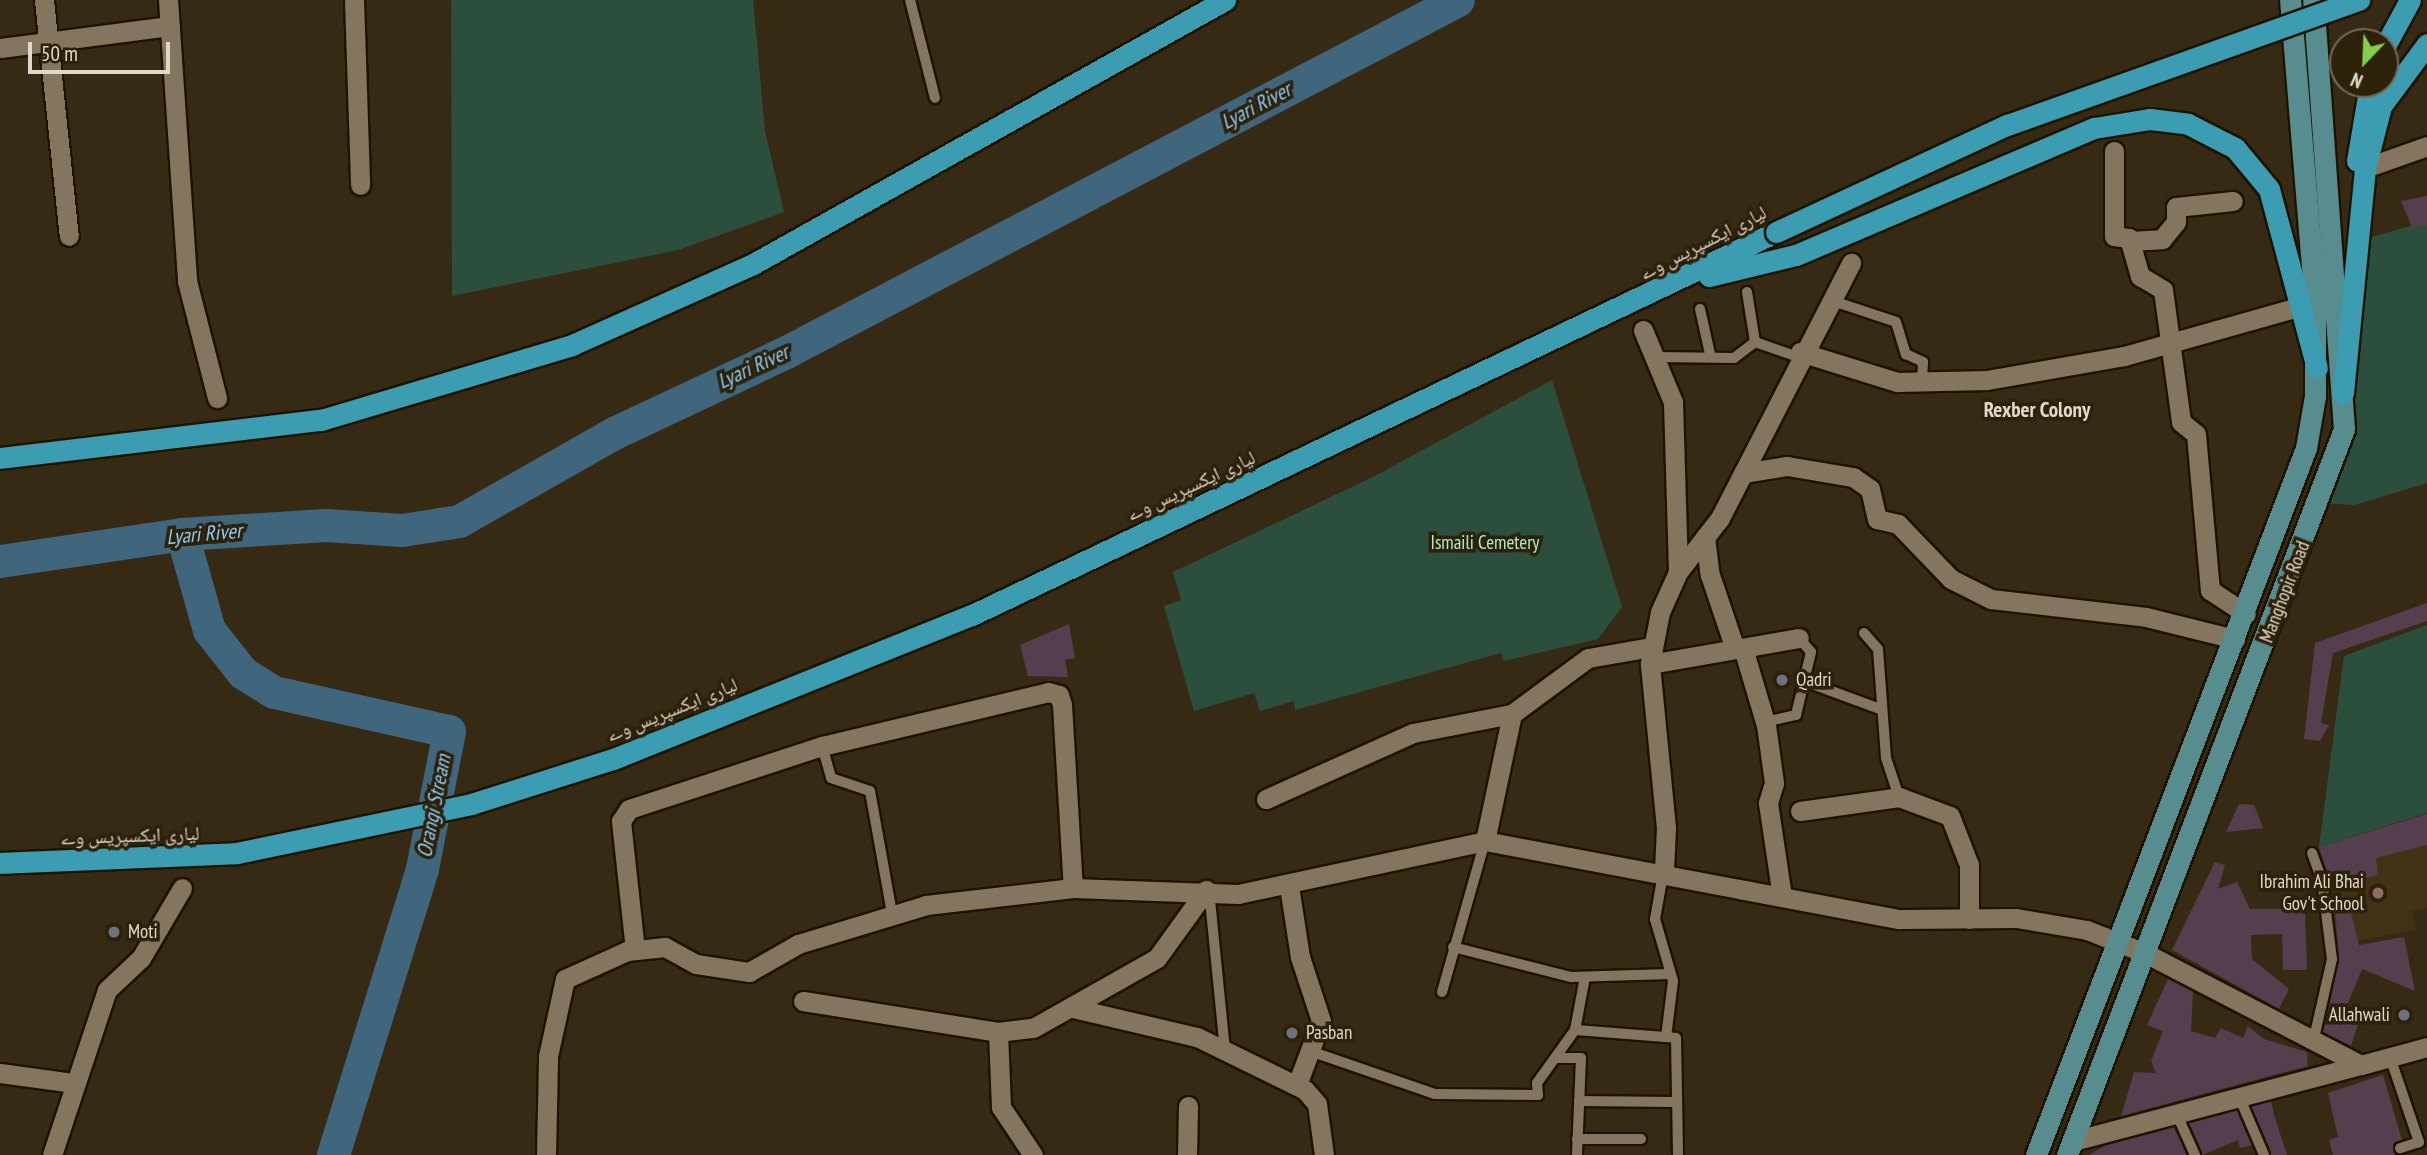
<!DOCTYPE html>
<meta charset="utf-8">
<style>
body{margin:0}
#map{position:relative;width:2427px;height:1155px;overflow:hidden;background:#372a14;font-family:"PT Sans Narrow","Noto Naskh Arabic",sans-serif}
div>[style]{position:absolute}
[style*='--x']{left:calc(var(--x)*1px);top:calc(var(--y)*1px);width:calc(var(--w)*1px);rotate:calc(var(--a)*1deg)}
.built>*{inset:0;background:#423215}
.green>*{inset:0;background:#2c4f3d}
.river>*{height:33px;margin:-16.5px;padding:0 16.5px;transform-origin:16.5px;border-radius:16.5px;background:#40667d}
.building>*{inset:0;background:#553f4f}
.roads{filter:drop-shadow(2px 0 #1e1300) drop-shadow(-2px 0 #1e1300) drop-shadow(0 2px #1e1300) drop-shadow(0 -2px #1e1300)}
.lane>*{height:10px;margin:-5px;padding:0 5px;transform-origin:5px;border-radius:5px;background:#84765e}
.street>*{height:19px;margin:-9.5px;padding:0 9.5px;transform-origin:9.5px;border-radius:9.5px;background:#84765e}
.primary>*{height:21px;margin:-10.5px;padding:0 10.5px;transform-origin:10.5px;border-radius:10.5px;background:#588d90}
.highway>*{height:21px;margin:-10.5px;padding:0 10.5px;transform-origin:10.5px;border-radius:10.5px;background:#3b9cb2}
.bridges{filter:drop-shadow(2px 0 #1e1300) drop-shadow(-2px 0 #1e1300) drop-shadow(0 2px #1e1300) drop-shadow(0 -2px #1e1300)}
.highway-bridge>*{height:21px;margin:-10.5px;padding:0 10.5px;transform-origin:10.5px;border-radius:10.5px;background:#3b9cb2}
.dots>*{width:19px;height:19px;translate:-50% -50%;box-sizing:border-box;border:4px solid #2d210a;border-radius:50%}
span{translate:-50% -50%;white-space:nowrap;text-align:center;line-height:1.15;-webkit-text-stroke:7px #2d210a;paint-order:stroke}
.street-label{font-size:19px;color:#e0d8cb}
.park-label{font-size:19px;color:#a8edc7}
.poi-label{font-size:19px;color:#e0d8cb}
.left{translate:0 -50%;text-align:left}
.right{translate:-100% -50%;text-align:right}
.water-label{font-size:21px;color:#8bcbf3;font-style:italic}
.neighbourhood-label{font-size:21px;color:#e0d8cb;font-weight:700}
.north{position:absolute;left:2329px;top:28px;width:70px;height:70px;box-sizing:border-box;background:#2d210a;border:2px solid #756a57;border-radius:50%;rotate:203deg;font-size:19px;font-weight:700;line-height:28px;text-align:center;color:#e0d8cb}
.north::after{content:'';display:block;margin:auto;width:24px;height:32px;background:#85cf4c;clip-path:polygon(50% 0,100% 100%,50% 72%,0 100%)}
.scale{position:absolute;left:28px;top:42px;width:142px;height:32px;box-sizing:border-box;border:4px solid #e0d8cb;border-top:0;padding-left:9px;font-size:21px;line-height:24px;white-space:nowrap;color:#e0d8cb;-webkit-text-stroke:5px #2d210a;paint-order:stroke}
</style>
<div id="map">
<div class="built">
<i style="clip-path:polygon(2427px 813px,2427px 908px,2412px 911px,2416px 930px,2335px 945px,2319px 847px)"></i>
</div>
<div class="green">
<i style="clip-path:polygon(451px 0,753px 0,765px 131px,784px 212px,678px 250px,452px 296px)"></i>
<i style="clip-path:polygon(2427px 221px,2427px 483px,2355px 505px,2318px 503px,2344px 429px,2352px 243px)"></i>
<i style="clip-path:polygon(1552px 380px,1622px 607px,1598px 639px,1504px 661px,1501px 653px,1295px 710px,1294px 701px,1260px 711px,1254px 693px,1194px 711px,1164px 606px,1181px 600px,1173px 572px,1375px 476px)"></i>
<i style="clip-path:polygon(2427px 625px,2427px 813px,2319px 847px,2344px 656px)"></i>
</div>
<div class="river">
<i style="--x:182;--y:534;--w:100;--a:74.3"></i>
<i style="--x:209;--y:630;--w:55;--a:51.7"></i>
<i style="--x:243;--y:673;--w:36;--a:32"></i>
<i style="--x:274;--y:692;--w:179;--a:12.6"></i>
<i style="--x:449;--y:731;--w:141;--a:101.1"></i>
<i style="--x:422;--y:869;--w:300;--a:107.3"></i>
<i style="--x:0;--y:561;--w:184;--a:-8.4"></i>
<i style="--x:182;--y:534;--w:144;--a:-3.6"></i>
<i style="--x:326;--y:525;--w:76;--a:3.8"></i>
<i style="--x:402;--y:530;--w:58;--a:-9"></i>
<i style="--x:459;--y:521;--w:178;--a:-29.6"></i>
<i style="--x:614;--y:433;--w:192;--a:-25.2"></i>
<i style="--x:788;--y:351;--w:756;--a:-27.65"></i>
</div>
<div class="building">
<i style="clip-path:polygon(2427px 196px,2427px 225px,2412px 227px,2401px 201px)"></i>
<i style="clip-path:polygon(2427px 603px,2427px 621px,2333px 653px,2321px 723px,2329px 725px,2320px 741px,2304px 739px,2315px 643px)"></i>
<i style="clip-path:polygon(1069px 624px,1075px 658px,1065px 660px,1068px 677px,1028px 676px,1020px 645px)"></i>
<i style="clip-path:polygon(2239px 804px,2254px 805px,2263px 828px,2226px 832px)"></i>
<i style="clip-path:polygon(2427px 814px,2427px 845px,2376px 858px,2378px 875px,2342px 884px,2338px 875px,2329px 877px,2319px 847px)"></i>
<i style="clip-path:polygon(2215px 862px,2225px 865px,2218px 889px,2237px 882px,2250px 909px,2305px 909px,2307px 970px,2283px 970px,2282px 934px,2251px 935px,2252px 959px,2289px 989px,2279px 1009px,2172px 950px)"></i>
<i style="clip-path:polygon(2348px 902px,2359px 945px,2404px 937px,2415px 991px,2362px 969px,2345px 1010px,2361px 1015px,2351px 1046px,2323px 1032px,2339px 960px,2335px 906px)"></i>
<i style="clip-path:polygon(2168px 979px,2193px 991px,2191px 1031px,2215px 1038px,2221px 1028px,2243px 1038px,2248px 1026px,2264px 1039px,2307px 1052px,2308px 1066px,2121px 1116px,2134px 1072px,2156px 1073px,2151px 1061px,2163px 1031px,2147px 1025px)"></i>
<i style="clip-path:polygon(2383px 1075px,2402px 1140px,2393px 1146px,2398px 1155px,2333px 1155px,2329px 1140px,2338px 1137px,2328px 1093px)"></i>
<i style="clip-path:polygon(2271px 1101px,2274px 1115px,2287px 1155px,2271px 1155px,2251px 1107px)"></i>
<i style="clip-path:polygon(2237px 1110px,2252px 1145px,2240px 1148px,2238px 1140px,2202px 1155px,2189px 1123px)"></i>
<i style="clip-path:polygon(2174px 1127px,2187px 1155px,2089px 1155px,2106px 1145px)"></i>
</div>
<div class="roads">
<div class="lane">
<i style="--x:910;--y:0;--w:101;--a:75.7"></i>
<i style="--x:1747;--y:292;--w:51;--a:80.9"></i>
<i style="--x:1833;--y:301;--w:66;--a:18.4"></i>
<i style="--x:1896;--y:322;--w:34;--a:73"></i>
<i style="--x:1906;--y:354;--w:19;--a:25"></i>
<i style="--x:1923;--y:362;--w:20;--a:93"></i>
<i style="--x:1700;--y:309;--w:46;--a:77.5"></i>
<i style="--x:1657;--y:357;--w:77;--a:0.7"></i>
<i style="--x:1734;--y:358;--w:26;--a:-37"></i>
<i style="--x:1755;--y:342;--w:46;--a:19.2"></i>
<i style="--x:1864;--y:633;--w:21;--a:49"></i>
<i style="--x:1878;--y:649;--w:109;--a:85.8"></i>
<i style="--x:1886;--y:758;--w:41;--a:71.6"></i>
<i style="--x:1804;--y:681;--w:81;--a:20.2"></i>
<i style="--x:1765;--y:722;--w:32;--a:-13"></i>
<i style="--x:1796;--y:715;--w:65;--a:-76.6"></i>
<i style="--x:1811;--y:652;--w:18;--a:-131"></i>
<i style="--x:822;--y:746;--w:33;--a:74"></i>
<i style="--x:831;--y:778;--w:41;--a:18.4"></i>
<i style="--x:870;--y:791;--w:124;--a:79.8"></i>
<i style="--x:2312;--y:853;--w:29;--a:70"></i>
<i style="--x:2322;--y:880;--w:80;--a:82.8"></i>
<i style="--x:2332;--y:959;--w:81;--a:102.8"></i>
<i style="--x:1663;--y:874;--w:46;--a:100.1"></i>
<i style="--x:1655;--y:919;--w:65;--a:73.8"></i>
<i style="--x:1673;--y:981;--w:56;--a:97.1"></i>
<i style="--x:1209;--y:890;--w:160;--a:84.3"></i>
<i style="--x:1453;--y:947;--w:122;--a:14.3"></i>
<i style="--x:1571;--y:977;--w:98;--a:-1.8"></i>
<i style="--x:1442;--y:992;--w:157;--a:-74.1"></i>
<i style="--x:1575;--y:1030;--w:101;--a:4.5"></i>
<i style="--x:1676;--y:1038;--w:117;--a:89"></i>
<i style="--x:1310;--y:1051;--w:132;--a:19"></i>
<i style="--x:1435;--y:1094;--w:103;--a:0.6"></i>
<i style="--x:1538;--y:1095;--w:12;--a:-95"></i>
<i style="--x:1537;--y:1083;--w:65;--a:-54.4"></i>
<i style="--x:1575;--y:1030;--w:54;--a:-79.3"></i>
<i style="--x:2390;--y:1057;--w:90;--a:71.2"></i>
<i style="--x:2419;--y:1142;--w:20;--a:162"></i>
<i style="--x:1559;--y:1058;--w:22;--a:0"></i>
<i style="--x:1581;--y:1058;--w:97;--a:92.4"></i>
<i style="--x:1579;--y:1101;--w:95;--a:0.6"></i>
<i style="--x:2241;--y:1101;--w:59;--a:66.9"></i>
<i style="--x:2178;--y:1117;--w:42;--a:65.9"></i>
<i style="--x:1577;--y:1139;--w:64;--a:0"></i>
</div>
<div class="street">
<i style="--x:44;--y:0;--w:237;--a:84"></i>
<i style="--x:168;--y:0;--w:282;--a:86.1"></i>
<i style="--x:187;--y:281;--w:121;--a:75.6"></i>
<i style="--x:354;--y:0;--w:185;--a:88.1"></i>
<i style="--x:0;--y:48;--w:171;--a:-7.4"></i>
<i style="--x:2114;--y:151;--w:85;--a:90"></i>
<i style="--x:2114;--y:236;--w:15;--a:8"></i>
<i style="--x:2129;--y:238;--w:40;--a:74"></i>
<i style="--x:2140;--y:276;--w:27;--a:31"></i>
<i style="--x:2163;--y:290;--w:133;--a:82.2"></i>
<i style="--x:2181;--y:422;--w:19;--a:39"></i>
<i style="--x:2196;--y:434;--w:157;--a:84.9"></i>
<i style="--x:2210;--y:590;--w:43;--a:33.7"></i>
<i style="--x:2365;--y:168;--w:66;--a:-19.5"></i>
<i style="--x:2129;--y:241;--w:33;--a:-3"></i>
<i style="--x:2162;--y:239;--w:22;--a:-51"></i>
<i style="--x:2176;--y:222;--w:15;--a:-90"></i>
<i style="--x:2176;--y:207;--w:57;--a:-6"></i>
<i style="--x:1643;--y:330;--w:78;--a:67.4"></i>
<i style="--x:1673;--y:402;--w:170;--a:88.3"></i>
<i style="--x:1800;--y:352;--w:102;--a:17.2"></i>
<i style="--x:1897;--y:382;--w:90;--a:-1.3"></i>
<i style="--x:1987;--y:380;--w:139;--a:-9.9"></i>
<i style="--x:2124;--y:356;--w:181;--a:-15.7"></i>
<i style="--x:1743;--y:473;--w:45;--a:-9"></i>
<i style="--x:1787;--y:466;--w:67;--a:9.5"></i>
<i style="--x:1853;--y:477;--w:21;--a:35"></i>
<i style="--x:1870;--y:489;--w:31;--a:77"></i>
<i style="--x:1877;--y:519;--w:22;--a:13"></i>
<i style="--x:1898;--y:524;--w:76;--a:46.1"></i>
<i style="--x:1951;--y:579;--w:45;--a:26.6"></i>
<i style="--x:1991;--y:599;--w:156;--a:6.6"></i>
<i style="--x:2146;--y:617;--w:92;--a:13.9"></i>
<i style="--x:1705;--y:537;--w:38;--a:83"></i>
<i style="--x:1710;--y:575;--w:78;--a:71.3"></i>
<i style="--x:1743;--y:648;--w:80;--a:73.4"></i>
<i style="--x:1766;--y:725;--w:59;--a:82.1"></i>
<i style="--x:1774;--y:783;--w:21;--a:107"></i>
<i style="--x:1768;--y:803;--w:95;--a:81.5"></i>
<i style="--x:1650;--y:664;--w:151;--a:-9.9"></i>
<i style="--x:1266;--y:799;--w:161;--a:-24.2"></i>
<i style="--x:1413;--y:733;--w:101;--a:-10.9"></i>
<i style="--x:1800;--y:811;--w:100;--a:-8"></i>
<i style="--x:1899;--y:797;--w:54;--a:20.4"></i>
<i style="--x:1950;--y:816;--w:53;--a:68.8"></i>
<i style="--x:1969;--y:865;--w:54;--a:90"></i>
<i style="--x:1485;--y:841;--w:130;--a:-78"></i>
<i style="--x:1512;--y:714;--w:94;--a:-36.4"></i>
<i style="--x:1588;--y:658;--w:65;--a:-9.8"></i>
<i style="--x:1664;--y:870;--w:42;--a:-87.3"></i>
<i style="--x:1666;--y:828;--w:165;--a:-95.6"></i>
<i style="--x:1650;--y:664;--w:53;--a:-79.1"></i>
<i style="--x:1660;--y:612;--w:44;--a:-65.8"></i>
<i style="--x:1678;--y:572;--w:68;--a:-52.1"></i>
<i style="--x:1720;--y:518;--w:287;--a:-62.8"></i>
<i style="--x:1289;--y:886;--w:72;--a:81.2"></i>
<i style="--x:1300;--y:957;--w:67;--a:71.8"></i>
<i style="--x:1321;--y:1021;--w:68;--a:110.6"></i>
<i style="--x:635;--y:950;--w:130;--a:-96.2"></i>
<i style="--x:621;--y:821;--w:14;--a:-56"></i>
<i style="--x:629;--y:809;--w:203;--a:-18.1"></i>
<i style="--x:822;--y:746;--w:232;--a:-13.4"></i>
<i style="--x:1048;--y:692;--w:11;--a:15"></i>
<i style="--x:1059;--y:695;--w:10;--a:73"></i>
<i style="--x:1062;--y:705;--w:183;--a:86.6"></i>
<i style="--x:803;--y:1001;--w:197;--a:9"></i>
<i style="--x:1073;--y:1008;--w:127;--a:13.2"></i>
<i style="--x:1197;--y:1037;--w:120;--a:26.1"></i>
<i style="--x:1305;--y:1090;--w:18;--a:49"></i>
<i style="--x:1317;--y:1104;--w:51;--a:82.2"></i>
<i style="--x:0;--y:1073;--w:75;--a:7.7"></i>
<i style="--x:2073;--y:1141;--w:298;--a:-14.8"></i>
<i style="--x:52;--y:1155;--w:174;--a:-71.6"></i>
<i style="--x:107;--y:990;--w:47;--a:-43.3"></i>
<i style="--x:141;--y:958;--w:81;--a:-59.6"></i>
<i style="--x:546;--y:1155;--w:99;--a:-88.8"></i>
<i style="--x:548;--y:1056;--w:79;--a:-77.6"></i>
<i style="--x:565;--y:979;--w:68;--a:-24.3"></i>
<i style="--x:627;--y:951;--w:38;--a:-6"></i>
<i style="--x:665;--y:947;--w:35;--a:29"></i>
<i style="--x:696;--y:964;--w:54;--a:8.6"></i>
<i style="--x:749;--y:972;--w:56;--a:-29.7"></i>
<i style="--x:798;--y:944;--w:134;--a:-16.9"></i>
<i style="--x:926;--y:905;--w:148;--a:-6.6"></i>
<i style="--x:1073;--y:888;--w:165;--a:2.1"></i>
<i style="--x:1238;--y:894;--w:253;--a:-12.1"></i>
<i style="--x:1485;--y:841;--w:421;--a:10.7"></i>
<i style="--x:1899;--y:919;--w:117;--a:-0.5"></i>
<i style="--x:2016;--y:918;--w:72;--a:9.6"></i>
<i style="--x:2087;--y:930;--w:62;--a:21.6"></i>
<i style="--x:2145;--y:953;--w:243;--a:27.4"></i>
<i style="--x:2361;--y:1065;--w:68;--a:-15.3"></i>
<i style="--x:1033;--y:1155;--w:58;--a:-123.7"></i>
<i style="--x:1001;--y:1107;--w:75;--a:-92.3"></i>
<i style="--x:998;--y:1032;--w:35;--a:-7"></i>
<i style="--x:1033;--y:1028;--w:142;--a:-29.4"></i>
<i style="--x:1157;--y:958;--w:84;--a:-54.2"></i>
<i style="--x:1187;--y:1155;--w:49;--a:-88.8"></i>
</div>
<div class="primary">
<i style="--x:2036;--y:1155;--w:757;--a:-69.1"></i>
<i style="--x:2306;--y:448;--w:53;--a:-80.2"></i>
<i style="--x:2315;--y:396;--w:93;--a:-90"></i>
<i style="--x:2315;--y:303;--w:304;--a:-94.7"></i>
<i style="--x:2067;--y:1155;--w:777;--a:-69.12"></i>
<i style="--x:2344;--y:429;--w:430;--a:-94.1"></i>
</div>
<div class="highway">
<i style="--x:2385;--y:46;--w:52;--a:-61.5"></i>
<i style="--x:2357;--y:161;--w:78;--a:-80.4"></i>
<i style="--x:1709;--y:276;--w:89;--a:-13.6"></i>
<i style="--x:1796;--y:255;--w:324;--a:-23.1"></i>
<i style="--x:2094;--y:128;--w:57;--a:-9.1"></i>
<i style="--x:2150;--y:119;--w:38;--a:7"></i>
<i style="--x:2188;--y:124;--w:53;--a:27.1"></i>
<i style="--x:2235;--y:148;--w:53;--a:50.3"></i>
<i style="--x:2269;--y:189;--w:185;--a:75"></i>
<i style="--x:2343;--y:393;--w:226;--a:-84.4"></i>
<i style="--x:2365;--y:168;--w:64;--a:-75.5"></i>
<i style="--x:2381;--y:106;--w:77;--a:-53.4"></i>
<i style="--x:0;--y:458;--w:323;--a:-6.8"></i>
<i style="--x:321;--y:420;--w:262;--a:-16.6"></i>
<i style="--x:572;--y:345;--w:198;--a:-24.1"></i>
<i style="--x:753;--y:264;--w:541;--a:-29.22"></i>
<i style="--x:0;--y:863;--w:237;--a:-2.4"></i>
<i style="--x:237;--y:853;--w:239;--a:-11.8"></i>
<i style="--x:471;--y:804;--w:149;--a:-17.6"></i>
<i style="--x:613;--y:759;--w:387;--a:-21.9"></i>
<i style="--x:972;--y:615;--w:891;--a:-25.47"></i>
</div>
</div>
<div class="bridges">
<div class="highway-bridge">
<i style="--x:1776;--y:232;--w:255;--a:-24.9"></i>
<i style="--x:2007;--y:125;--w:374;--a:-19.6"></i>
</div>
</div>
<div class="dots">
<i style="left:1782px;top:680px;background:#6b7280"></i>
<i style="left:2378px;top:893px;background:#8d6e63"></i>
<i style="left:114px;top:932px;background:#6b7280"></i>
<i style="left:2404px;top:1015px;background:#6b7280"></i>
<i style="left:1292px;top:1033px;background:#6b7280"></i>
</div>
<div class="street-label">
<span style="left:1703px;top:243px;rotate:-27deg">لیاری ایکسپریس وے</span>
<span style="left:1191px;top:486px;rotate:-25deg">لیاری ایکسپریس وے</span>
<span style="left:2285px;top:592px;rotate:-69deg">Manghopir Road</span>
<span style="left:672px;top:710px;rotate:-22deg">لیاری ایکسپریس وے</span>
<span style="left:130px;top:836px;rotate:-2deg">لیاری ایکسپریس وے</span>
</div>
<div class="park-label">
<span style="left:1485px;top:543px">Ismaili Cemetery</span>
</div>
<div class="poi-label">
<span class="left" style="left:1796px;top:680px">Qadri</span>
<span class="right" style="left:2364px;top:893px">Ibrahim Ali Bhai<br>Gov't School</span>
<span class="left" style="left:128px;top:932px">Moti</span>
<span class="right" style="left:2390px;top:1015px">Allahwali</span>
<span class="left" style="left:1306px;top:1033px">Pasban</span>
</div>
<div class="water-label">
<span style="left:1256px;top:106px;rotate:-28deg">Lyari River</span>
<span style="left:753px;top:367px;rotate:-25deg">Lyari River</span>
<span style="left:204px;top:534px;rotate:-5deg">Lyari River</span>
<span style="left:434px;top:806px;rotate:-79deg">Orangi Stream</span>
</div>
<div class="neighbourhood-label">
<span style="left:2037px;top:410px">Rexber Colony</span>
</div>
<div class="north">N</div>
<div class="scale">50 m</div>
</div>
